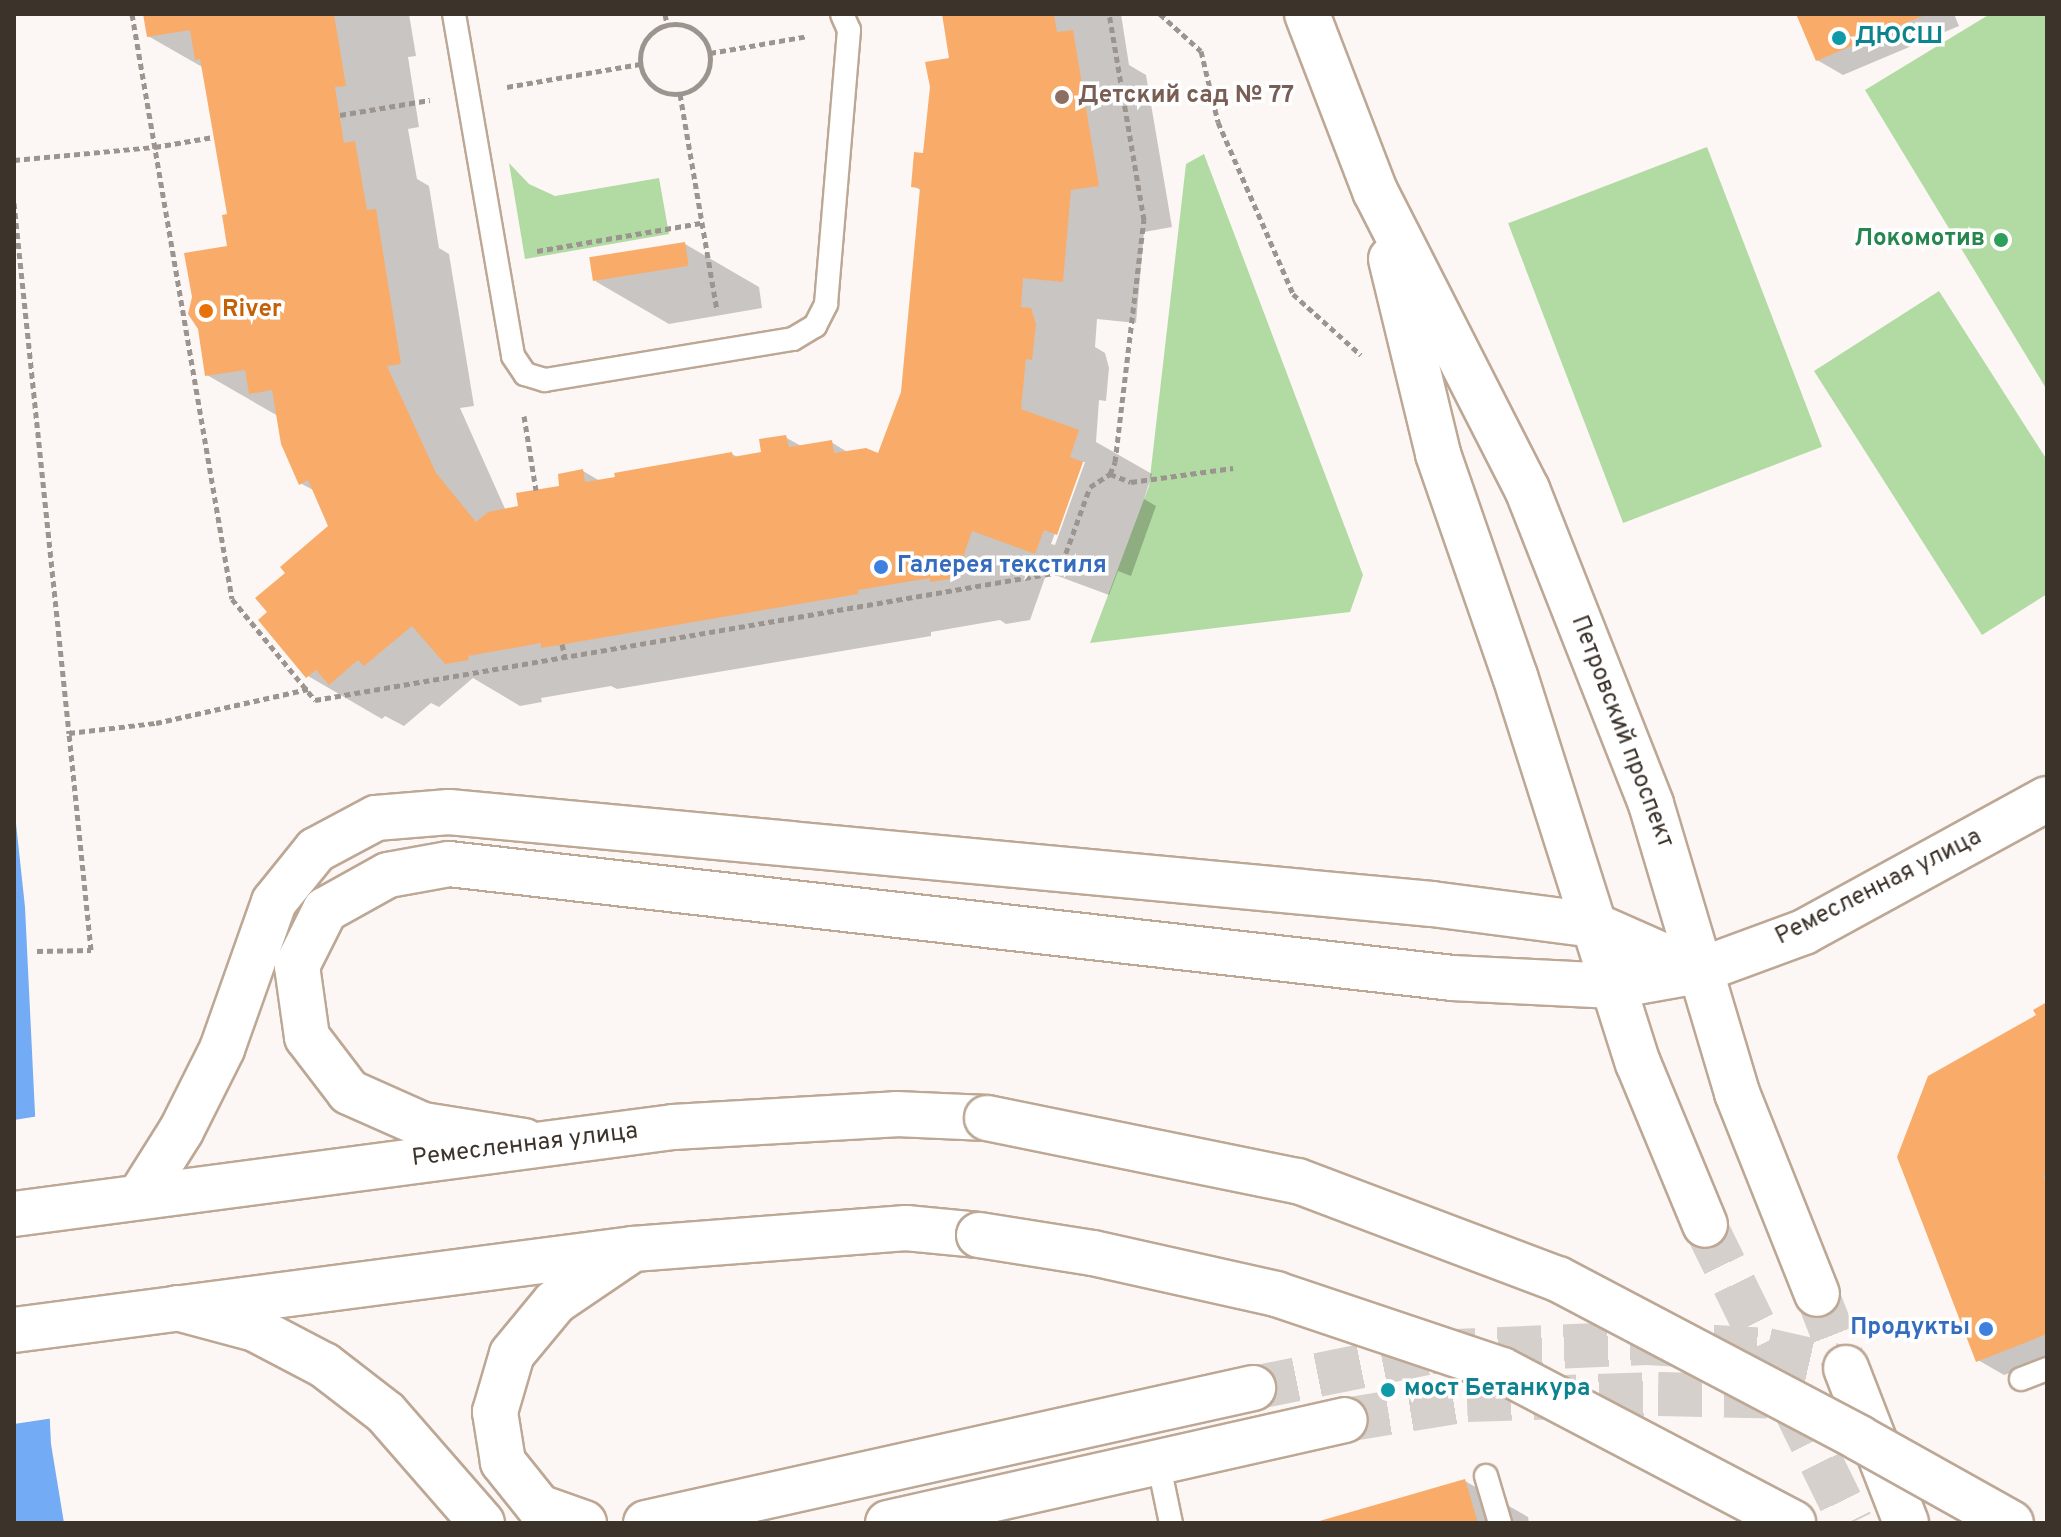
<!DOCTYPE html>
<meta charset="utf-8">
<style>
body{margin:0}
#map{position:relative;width:2061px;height:1537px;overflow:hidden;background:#fcf7f4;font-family:Overpass,sans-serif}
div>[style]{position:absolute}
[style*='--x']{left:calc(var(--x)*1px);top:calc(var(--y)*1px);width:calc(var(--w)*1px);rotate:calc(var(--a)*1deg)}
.green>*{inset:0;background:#b2daa3;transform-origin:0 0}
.water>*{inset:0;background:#74abf5}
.pier>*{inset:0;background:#fcf7f4}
.shadow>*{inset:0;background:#0003}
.building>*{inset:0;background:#f9ac69;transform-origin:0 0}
.tertiary-tunnel>*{height:44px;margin-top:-22px;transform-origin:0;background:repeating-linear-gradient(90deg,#d6d0cc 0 44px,transparent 0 66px)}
.path>*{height:5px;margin-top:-2.5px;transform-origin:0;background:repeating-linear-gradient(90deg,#9c948f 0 6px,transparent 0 10px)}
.path>.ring{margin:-2.5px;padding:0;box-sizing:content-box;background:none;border:5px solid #9c948f;border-radius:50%}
.roads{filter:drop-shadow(2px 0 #bda795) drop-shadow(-2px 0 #bda795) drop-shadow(0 2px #bda795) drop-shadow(0 -2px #bda795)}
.service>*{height:22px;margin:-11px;padding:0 11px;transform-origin:11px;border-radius:11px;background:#fff}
.minor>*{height:44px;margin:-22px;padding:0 22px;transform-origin:22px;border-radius:22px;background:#fff}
.tertiary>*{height:44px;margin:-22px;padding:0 22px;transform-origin:22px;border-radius:22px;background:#fff}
.secondary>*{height:44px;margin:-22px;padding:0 22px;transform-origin:22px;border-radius:22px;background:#fff}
.bridges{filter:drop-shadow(2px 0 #bda795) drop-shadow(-2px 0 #bda795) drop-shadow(0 2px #bda795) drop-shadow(0 -2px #bda795)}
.secondary-bridge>*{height:44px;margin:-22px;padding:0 22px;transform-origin:22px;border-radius:22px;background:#fff}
.dots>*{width:22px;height:22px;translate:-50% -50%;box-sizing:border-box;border:4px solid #fff;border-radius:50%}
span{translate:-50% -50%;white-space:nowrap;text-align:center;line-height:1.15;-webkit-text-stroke:7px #fff;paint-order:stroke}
.culture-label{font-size:24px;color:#0d838f;font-weight:700}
.left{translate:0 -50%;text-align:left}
.education-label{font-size:24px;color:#785e54;font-weight:700}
.leisure-label{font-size:24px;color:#27864d;font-weight:700}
.right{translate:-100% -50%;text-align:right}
.food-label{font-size:24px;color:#c56008;font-weight:700}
.shop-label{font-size:24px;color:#366cbe;font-weight:700}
.street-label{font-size:24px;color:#3c332b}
.frame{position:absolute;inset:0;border:16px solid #3c332b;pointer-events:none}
</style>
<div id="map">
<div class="green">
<i style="clip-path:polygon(1990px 14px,2047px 14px,2047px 390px,1865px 90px)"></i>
<i style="left:1707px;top:147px;width:321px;height:213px;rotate:69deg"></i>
<i style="clip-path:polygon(1204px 154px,1363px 575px,1350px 612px,1090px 643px,1149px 486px,1186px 164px)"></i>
<i style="clip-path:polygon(509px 163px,529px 184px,555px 196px,659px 178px,669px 234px,525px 259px)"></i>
<i style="clip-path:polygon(1939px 291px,2047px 460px,2047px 594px,1982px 635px,1814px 371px)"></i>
</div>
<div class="water">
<i style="clip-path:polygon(14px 805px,25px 907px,51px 1444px,64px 1523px,14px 1523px)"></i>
</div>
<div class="pier">
<i style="clip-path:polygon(39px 1116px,54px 1418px,14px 1424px,14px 1120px)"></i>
</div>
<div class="shadow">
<i style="clip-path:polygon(evenodd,145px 14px,409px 14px,416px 56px,408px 57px,419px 127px,408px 129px,417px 179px,429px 186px,439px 248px,449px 254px,474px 406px,460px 408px,506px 511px,521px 508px,562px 488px,583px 471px,600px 481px,732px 454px,739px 458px,764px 453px,785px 437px,803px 447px,831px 442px,849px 453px,880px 455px,903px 393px,922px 191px,913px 186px,951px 60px,944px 14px,1121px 14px,1129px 65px,1146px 75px,1172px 227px,1144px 232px,1136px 323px,1097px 319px,1095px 347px,1105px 353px,1109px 368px,1106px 401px,1099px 400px,1096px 442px,1152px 474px,1144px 499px,1156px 506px,1131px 576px,1118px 571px,1109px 595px,1047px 572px,1030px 620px,1006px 624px,1000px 620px,931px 632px,931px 636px,617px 689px,611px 686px,541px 698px,542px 702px,520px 706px,473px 678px,439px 707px,431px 703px,404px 726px,385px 716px,382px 719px,308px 676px,270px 613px,288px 573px,330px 527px,315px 491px,300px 483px,278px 416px,207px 375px,229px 247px,229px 216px,204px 68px,148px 36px,145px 14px,1081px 462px,1085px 462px,1055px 545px,1051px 544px,1081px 462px)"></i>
<i style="clip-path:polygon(1798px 14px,1954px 14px,1959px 26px,1843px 75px,1817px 60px)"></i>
<i style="clip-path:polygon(685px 244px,759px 287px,762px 308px,669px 324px,595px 281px)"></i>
<i style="clip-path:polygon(2047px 1004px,2047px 1358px,2004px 1375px,1978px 1360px,2039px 1016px)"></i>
<i style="clip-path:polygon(1465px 1481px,1528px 1517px,1529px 1523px,1320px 1523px)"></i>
</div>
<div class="building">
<i style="clip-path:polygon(143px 14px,334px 14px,346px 86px,335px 87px,344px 143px,355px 141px,367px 210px,376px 209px,401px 364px,387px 366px,436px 473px,476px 522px,488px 512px,518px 506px,516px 493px,559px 486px,558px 474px,583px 469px,585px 482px,615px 477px,614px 473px,732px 452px,733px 457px,761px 452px,759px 439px,786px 435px,789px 447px,832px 440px,834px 453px,866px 448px,878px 453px,901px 392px,920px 188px,911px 187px,914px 152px,923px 153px,930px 87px,925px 62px,949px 58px,942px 14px,1054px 14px,1057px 32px,1073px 30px,1099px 186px,1071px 190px,1063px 282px,1023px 278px,1021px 307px,1031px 308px,1036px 324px,1032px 360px,1026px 359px,1021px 409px,1079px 430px,1070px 457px,1083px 462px,1057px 535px,1044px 530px,1035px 554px,972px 531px,956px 578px,930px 582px,930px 578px,858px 590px,858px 594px,541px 648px,541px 643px,468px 656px,469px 660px,445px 664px,412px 626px,364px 666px,358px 660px,329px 685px,316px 670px,306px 678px,258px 620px,267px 612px,255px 598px,285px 573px,280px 567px,328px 526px,308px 480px,299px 485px,281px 444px,272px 390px,249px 394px,245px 370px,205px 376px,198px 329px,188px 314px,192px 297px,184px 253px,227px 246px,222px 215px,227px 214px,205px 87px,200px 59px,195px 60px,190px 30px,147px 37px)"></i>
<i style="clip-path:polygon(1796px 14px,1927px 14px,1816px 61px)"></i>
<i style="left:685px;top:242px;width:24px;height:97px;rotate:81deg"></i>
<i style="clip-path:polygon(2047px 1002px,2047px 1166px,2044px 1177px,2047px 1186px,2047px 1334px,1976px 1362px,1897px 1157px,1928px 1076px,2036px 1015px,2033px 1010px)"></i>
<i style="clip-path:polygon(1465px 1479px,1478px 1523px,1316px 1523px,1316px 1522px)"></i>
</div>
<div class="tertiary-tunnel">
<i style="--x:1705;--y:1225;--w:332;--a:63.9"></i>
<i style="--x:1817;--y:1294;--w:79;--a:68.6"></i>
<i style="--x:1253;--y:1388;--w:183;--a:-11.4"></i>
<i style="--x:1432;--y:1352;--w:215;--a:-2.4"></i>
<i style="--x:1647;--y:1343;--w:120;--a:3.3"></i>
<i style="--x:1767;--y:1350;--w:81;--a:12.8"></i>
<i style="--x:1345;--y:1420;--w:124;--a:-9.3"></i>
<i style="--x:1467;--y:1400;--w:191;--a:-1.8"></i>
<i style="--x:1658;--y:1394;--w:133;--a:1.3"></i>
</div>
<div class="path">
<i style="--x:132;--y:14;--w:593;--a:80.3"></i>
<i style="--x:232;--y:599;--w:131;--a:50.6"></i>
<i style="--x:315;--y:700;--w:755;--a:-9.76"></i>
<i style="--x:1059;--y:572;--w:90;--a:-70"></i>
<i style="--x:1090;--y:487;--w:24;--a:-33"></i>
<i style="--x:1110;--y:474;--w:13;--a:-67"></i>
<i style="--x:1115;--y:462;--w:244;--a:-83.2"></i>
<i style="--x:1144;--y:220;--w:209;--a:-99.6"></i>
<i style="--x:665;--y:14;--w:10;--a:79"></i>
<i style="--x:1160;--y:14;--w:55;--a:42.1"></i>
<i style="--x:1201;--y:51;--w:73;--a:76.5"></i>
<i style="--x:1218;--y:122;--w:188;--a:66.4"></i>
<i style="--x:1293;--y:294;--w:91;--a:41.9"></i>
<i class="ring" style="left:640px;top:24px;width:65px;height:65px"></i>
<i style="--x:710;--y:53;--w:99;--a:-9.8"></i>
<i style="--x:507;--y:87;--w:135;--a:-9.8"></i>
<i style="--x:680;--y:94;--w:219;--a:80.3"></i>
<i style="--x:340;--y:115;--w:91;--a:-9.5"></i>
<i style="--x:14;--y:160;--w:142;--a:-5.3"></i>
<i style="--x:155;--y:147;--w:59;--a:-9.8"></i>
<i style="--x:14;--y:203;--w:533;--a:84.08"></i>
<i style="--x:69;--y:733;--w:88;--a:-6.6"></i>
<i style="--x:156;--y:723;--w:156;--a:-12.6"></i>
<i style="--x:537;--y:251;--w:166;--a:-9.7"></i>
<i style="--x:524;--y:416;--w:75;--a:80.8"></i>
<i style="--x:1110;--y:474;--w:22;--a:21"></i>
<i style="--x:1131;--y:482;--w:103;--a:-7.8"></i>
<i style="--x:562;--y:644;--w:13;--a:77"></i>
<i style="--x:37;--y:951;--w:54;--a:-1.1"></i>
<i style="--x:91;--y:950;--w:218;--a:-95.8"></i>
</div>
<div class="roads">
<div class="service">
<i style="--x:454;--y:14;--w:347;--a:80.2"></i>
<i style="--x:513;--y:356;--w:22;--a:56"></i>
<i style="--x:525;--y:374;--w:21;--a:17"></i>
<i style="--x:545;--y:380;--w:251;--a:-9.4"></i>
<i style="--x:793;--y:339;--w:26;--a:-31"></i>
<i style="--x:815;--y:326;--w:25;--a:-63"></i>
<i style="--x:826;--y:304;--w:275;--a:-85.2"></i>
<i style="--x:849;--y:30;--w:17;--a:-114"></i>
<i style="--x:2021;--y:1379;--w:28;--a:-21"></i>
<i style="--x:1158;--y:1461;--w:63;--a:78.2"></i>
<i style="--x:1486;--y:1476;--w:49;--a:73.4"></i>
</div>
<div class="minor">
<i style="--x:1698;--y:971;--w:113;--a:-20.2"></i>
<i style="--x:1804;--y:932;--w:277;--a:-28.7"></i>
</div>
<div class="tertiary">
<i style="--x:1307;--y:14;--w:190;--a:69"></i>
<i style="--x:1375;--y:191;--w:335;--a:63"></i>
<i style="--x:1527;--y:489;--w:339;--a:68.5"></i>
<i style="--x:1651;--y:804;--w:302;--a:73.4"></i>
<i style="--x:1737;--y:1093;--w:216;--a:68.3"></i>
<i style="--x:1391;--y:259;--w:201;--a:76.4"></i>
<i style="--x:1438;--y:454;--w:235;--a:70.9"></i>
<i style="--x:1515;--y:676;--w:406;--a:72.4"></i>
<i style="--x:1638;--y:1063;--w:175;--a:67.5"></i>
<i style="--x:524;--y:1141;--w:102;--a:-171"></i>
<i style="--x:423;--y:1125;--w:81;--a:-156"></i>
<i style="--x:349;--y:1092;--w:69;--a:-127.4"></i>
<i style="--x:307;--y:1037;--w:72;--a:-98"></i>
<i style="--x:297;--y:966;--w:63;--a:-63.4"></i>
<i style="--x:325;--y:910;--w:72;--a:-29.1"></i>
<i style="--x:388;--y:875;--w:62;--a:-10.2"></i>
<i style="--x:449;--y:864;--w:1009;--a:6.48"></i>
<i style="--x:1452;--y:978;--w:162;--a:2.8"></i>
<i style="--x:1614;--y:986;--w:85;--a:-10.1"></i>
<i style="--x:140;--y:1196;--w:77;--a:-57.8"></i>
<i style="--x:181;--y:1131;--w:92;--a:-63.4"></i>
<i style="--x:222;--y:1049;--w:156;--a:-70.5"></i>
<i style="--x:274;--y:902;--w:67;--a:-51.1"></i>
<i style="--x:316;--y:850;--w:68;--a:-28.1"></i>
<i style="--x:376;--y:818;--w:73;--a:-4.7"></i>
<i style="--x:449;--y:812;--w:987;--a:5.35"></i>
<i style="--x:1432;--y:904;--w:163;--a:7.4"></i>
<i style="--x:1594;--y:925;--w:114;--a:23.9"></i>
<i style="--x:177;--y:1308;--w:81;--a:15.1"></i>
<i style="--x:255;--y:1329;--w:78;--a:27.6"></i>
<i style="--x:324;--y:1365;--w:78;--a:37.7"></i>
<i style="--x:386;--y:1413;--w:146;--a:48.9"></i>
<i style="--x:1846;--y:1368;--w:166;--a:68.8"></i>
<i style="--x:584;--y:1523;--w:48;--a:-160.4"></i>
<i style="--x:539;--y:1507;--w:58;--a:-128.7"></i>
<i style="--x:503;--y:1462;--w:51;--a:-99.1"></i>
<i style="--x:495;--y:1412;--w:60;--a:-73.7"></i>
<i style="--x:512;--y:1354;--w:67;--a:-50.4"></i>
<i style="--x:555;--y:1302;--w:94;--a:-34.2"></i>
<i style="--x:646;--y:1523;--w:622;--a:-12.54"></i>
<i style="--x:888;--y:1523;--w:468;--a:-12.7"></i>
</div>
<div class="secondary">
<i style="--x:14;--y:1214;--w:665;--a:-7.52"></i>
<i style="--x:673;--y:1127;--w:223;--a:-3.3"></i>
<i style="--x:896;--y:1114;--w:91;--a:2.5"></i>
<i style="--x:14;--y:1330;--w:624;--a:-7.46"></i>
<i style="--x:633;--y:1249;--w:274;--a:-4.4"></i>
<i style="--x:906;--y:1228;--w:73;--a:5.5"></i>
</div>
</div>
<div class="bridges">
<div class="secondary-bridge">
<i style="--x:987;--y:1118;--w:317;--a:11.5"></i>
<i style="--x:1298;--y:1181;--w:278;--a:20.7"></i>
<i style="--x:1558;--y:1279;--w:340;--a:27.8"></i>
<i style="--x:1859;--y:1438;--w:174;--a:29.2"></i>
<i style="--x:979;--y:1235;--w:115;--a:9"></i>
<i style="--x:1093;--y:1253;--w:188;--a:12.6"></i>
<i style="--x:1276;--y:1294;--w:238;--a:18.6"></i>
<i style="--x:1502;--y:1370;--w:329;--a:27.7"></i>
</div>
</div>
<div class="dots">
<i style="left:1839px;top:38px;background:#0f9aa8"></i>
<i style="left:1062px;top:97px;background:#8d6e63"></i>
<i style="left:2001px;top:240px;background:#2e9e5b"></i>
<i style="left:206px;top:311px;background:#e8710a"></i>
<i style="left:881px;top:567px;background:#3f7fe0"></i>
<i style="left:1986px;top:1329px;background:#3f7fe0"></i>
<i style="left:1388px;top:1390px;background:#0f9aa8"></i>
</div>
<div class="culture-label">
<span class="left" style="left:1855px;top:38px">ДЮСШ</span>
<span class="left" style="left:1404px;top:1390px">мост Бетанкура</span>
</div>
<div class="education-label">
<span class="left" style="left:1078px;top:97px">Детский сад № 77</span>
</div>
<div class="leisure-label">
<span class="right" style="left:1985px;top:240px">Локомотив</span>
</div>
<div class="food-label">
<span class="left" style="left:222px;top:311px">River</span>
</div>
<div class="shop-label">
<span class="left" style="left:897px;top:567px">Галерея текстиля</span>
<span class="right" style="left:1970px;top:1329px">Продукты</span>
</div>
<div class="street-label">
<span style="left:1621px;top:732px;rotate:69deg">Петровский проспект</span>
<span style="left:1879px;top:888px;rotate:-27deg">Ремесленная улица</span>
<span style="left:525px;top:1146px;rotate:-7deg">Ремесленная улица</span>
</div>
<div class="frame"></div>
</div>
